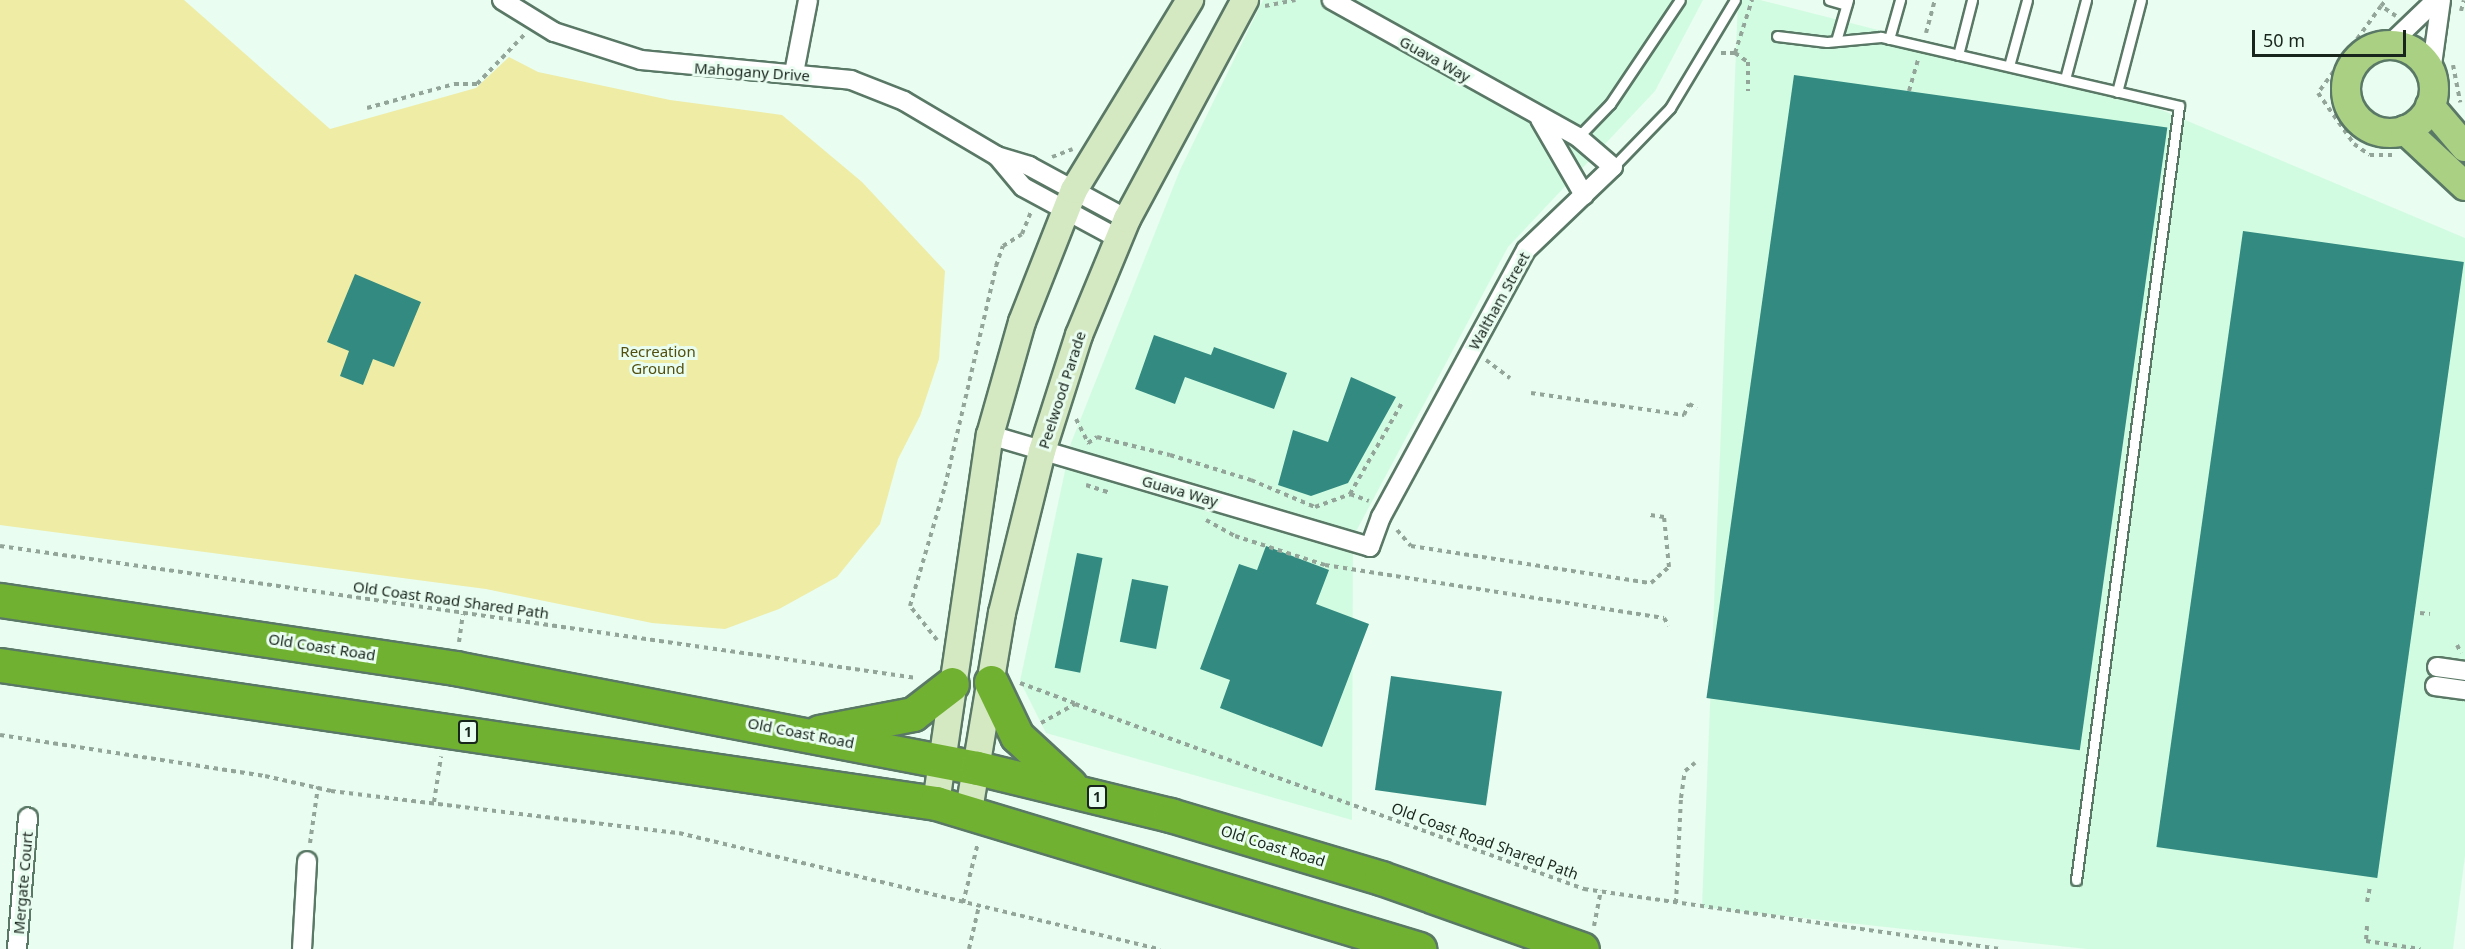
<!DOCTYPE html>
<style>
body{margin:0}
#map{position:relative;width:2465px;height:949px;overflow:hidden;background:#e9fdf0;font-family:"Noto Sans",sans-serif}
div>[style]{position:absolute}
[style*='--x']{left:calc(var(--x)*1px);top:calc(var(--y)*1px);width:calc(var(--w)*1px);rotate:calc(var(--a)*1deg)}
.built>*{inset:0;background:#d2fce2}
.green>*{inset:0;background:#eeeca5}
.building>*{inset:0;background:#328a80;transform-origin:0 0}
.path>*{height:4px;margin-top:-2px;transform-origin:0;background:repeating-linear-gradient(90deg,#93a499 0 4.5px,transparent 0 9px)}
.roads{filter:drop-shadow(2px 0 #5a7866) drop-shadow(-2px 0 #5a7866) drop-shadow(0 2px #5a7866) drop-shadow(0 -2px #5a7866)}
.lane>*{height:9px;margin:-4.5px;padding:0 4.5px;transform-origin:4.5px;border-radius:4.5px;background:#fff}
.street>*{height:18px;margin:-9px;padding:0 9px;transform-origin:9px;border-radius:9px;background:#fff}
.secondary>*{height:26px;margin:-13px;padding:0 13px;transform-origin:13px;border-radius:13px;background:#d4e8c1}
.primary>*{height:28px;margin:-14px;padding:0 14px;transform-origin:14px;border-radius:14px;background:#aad083}
.primary>.ring{margin:-14px;padding:0;box-sizing:content-box;background:none;border:28px solid #aad083;border-radius:50%}
.highway>*{height:33px;margin:-16.5px;padding:0 16.5px;transform-origin:16.5px;border-radius:16.5px;background:#71b131}
span{translate:-50% -50%;white-space:nowrap;text-align:center;line-height:1.15;-webkit-text-stroke:6px #e9fdf0;paint-order:stroke}
.shield-label span{padding:2px 4px;background:#e9fdf0;border:2px solid;border-radius:4px;-webkit-text-stroke-width:0}
.shield-label{font-size:14px;color:#18251d;font-weight:700}
.street-label{font-size:15px;color:#18251d}
.park-label{font-size:15px;color:#514e0e}
.scale{position:absolute;left:2252px;top:30px;width:154px;height:27px;box-sizing:border-box;border:3px solid #18251d;border-top:0;padding-left:8px;font-size:18px;line-height:21px;white-space:nowrap;color:#18251d;-webkit-text-stroke:4px #e9fdf0;paint-order:stroke}
</style>
<div id="map">
<div class="built">
<i style="clip-path:polygon(1263px 0,1703px 0,1655px 91px,1508px 247px,1353px 537px,1352px 820px,1046px 733px,1020px 681px,1071px 443px,1180px 170px)"></i>
<i style="clip-path:polygon(1738px 0,1760px 0,2114px 90px,2465px 238px,2465px 856px,2453px 949px,2087px 949px,1702px 907px)"></i>
</div>
<div class="green">
<i style="clip-path:polygon(0 0,184px 0,330px 129px,476px 88px,509px 57px,538px 72px,670px 100px,782px 115px,862px 182px,945px 271px,939px 359px,920px 416px,898px 459px,880px 524px,837px 577px,779px 609px,725px 629px,652px 623px,486px 589px,0 525px)"></i>
</div>
<div class="building">
<i style="left:1794px;top:75px;width:377px;height:629px;rotate:8deg"></i>
<i style="left:2243px;top:231px;width:223px;height:622px;rotate:8deg"></i>
<i style="clip-path:polygon(355px 274px,421px 302px,394px 367px,373px 359px,363px 385px,340px 376px,349px 351px,327px 342px)"></i>
<i style="clip-path:polygon(1154px 335px,1211px 355px,1214px 347px,1287px 373px,1274px 409px,1185px 377px,1175px 404px,1135px 389px)"></i>
<i style="clip-path:polygon(1351px 377px,1396px 397px,1348px 483px,1311px 496px,1278px 485px,1293px 430px,1328px 442px)"></i>
<i style="clip-path:polygon(1266px 546px,1329px 570px,1316px 604px,1369px 624px,1322px 747px,1220px 708px,1230px 680px,1200px 669px,1239px 564px,1257px 570px)"></i>
<i style="left:1077px;top:553px;width:26px;height:117px;rotate:11deg"></i>
<i style="left:1132px;top:579px;width:37px;height:64px;rotate:11deg"></i>
<i style="left:1391px;top:676px;width:112px;height:115px;rotate:8deg"></i>
</div>
<div class="path">
<i style="--x:1265;--y:6;--w:31;--a:-11"></i>
<i style="--x:2381;--y:6;--w:8;--a:-50"></i>
<i style="--x:2461;--y:11;--w:11;--a:-75"></i>
<i style="--x:2396;--y:16;--w:18;--a:-146"></i>
<i style="--x:2381;--y:6;--w:107;--a:125.9"></i>
<i style="--x:2318;--y:93;--w:62;--a:54.8"></i>
<i style="--x:2354;--y:144;--w:19;--a:35"></i>
<i style="--x:2370;--y:155;--w:27;--a:0"></i>
<i style="--x:1926;--y:33;--w:34;--a:-75"></i>
<i style="--x:1721;--y:53;--w:14;--a:0"></i>
<i style="--x:1735;--y:53;--w:16;--a:35"></i>
<i style="--x:1748;--y:62;--w:29;--a:90"></i>
<i style="--x:1735;--y:53;--w:56;--a:-72.2"></i>
<i style="--x:2453;--y:65;--w:38;--a:79"></i>
<i style="--x:1909;--y:91;--w:32;--a:-74"></i>
<i style="--x:367;--y:108;--w:90;--a:-15.4"></i>
<i style="--x:454;--y:84;--w:23;--a:0"></i>
<i style="--x:477;--y:84;--w:68;--a:-46.2"></i>
<i style="--x:1052;--y:157;--w:22;--a:-21"></i>
<i style="--x:1486;--y:360;--w:30;--a:37"></i>
<i style="--x:1531;--y:393;--w:155;--a:8.2"></i>
<i style="--x:1684;--y:415;--w:12;--a:-66"></i>
<i style="--x:1689;--y:404;--w:9;--a:27"></i>
<i style="--x:1076;--y:419;--w:28;--a:63"></i>
<i style="--x:1088;--y:443;--w:11;--a:-34"></i>
<i style="--x:1097;--y:437;--w:75;--a:13.9"></i>
<i style="--x:1170;--y:455;--w:85;--a:17.2"></i>
<i style="--x:1251;--y:480;--w:69;--a:22.9"></i>
<i style="--x:1315;--y:507;--w:37;--a:-20"></i>
<i style="--x:1350;--y:494;--w:20;--a:20"></i>
<i style="--x:1086;--y:485;--w:25;--a:18"></i>
<i style="--x:1350;--y:494;--w:107;--a:-60.3"></i>
<i style="--x:1206;--y:520;--w:33;--a:29"></i>
<i style="--x:1235;--y:536;--w:95;--a:17.9"></i>
<i style="--x:1325;--y:565;--w:343;--a:8.9"></i>
<i style="--x:1664;--y:618;--w:9;--a:58"></i>
<i style="--x:1397;--y:530;--w:21;--a:49"></i>
<i style="--x:1411;--y:546;--w:243;--a:8.8"></i>
<i style="--x:1651;--y:583;--w:24;--a:-42"></i>
<i style="--x:1669;--y:567;--w:50;--a:-95.7"></i>
<i style="--x:1664;--y:517;--w:14;--a:-172"></i>
<i style="--x:0;--y:546;--w:926;--a:8.19"></i>
<i style="--x:2420;--y:613;--w:10;--a:6"></i>
<i style="--x:937;--y:640;--w:43;--a:-128.5"></i>
<i style="--x:910;--y:606;--w:125;--a:-73.7"></i>
<i style="--x:945;--y:486;--w:226;--a:-76.9"></i>
<i style="--x:996;--y:266;--w:21;--a:-71"></i>
<i style="--x:1003;--y:246;--w:22;--a:-32"></i>
<i style="--x:1022;--y:234;--w:24;--a:-68"></i>
<i style="--x:459;--y:642;--w:28;--a:-82"></i>
<i style="--x:2457;--y:645;--w:9;--a:63"></i>
<i style="--x:1020;--y:683;--w:58;--a:20.3"></i>
<i style="--x:1041;--y:723;--w:39;--a:-29"></i>
<i style="--x:1075;--y:704;--w:542;--a:19.97"></i>
<i style="--x:1584;--y:889;--w:420;--a:8.2"></i>
<i style="--x:0;--y:735;--w:268;--a:8.8"></i>
<i style="--x:265;--y:776;--w:68;--a:12.8"></i>
<i style="--x:331;--y:791;--w:351;--a:6.9"></i>
<i style="--x:679;--y:833;--w:495;--a:13.6"></i>
<i style="--x:434;--y:802;--w:46;--a:-81.2"></i>
<i style="--x:310;--y:843;--w:57;--a:-81.9"></i>
<i style="--x:2367;--y:902;--w:16;--a:-79"></i>
<i style="--x:963;--y:903;--w:62;--a:-76"></i>
<i style="--x:1676;--y:903;--w:105;--a:-87.3"></i>
<i style="--x:1681;--y:798;--w:27;--a:-82"></i>
<i style="--x:1685;--y:771;--w:13;--a:-39"></i>
<i style="--x:1594;--y:926;--w:36;--a:-79"></i>
<i style="--x:2367;--y:926;--w:15;--a:94"></i>
<i style="--x:2366;--y:941;--w:55;--a:8.4"></i>
<i style="--x:969;--y:949;--w:44;--a:-76.9"></i>
</div>
<div class="roads">
<div class="lane">
<i style="--x:1829;--y:0;--w:18;--a:16"></i>
<i style="--x:1777;--y:36;--w:50;--a:6.8"></i>
<i style="--x:1827;--y:42;--w:54;--a:-5.3"></i>
<i style="--x:1881;--y:37;--w:306;--a:13"></i>
<i style="--x:2179;--y:106;--w:781;--a:97.58"></i>
<i style="--x:1889;--y:39;--w:41;--a:-74.2"></i>
<i style="--x:1836;--y:41;--w:43;--a:-73.7"></i>
<i style="--x:1958;--y:55;--w:57;--a:-75.7"></i>
<i style="--x:2009;--y:66;--w:68;--a:-74.7"></i>
<i style="--x:2065;--y:79;--w:82;--a:-75.1"></i>
<i style="--x:2117;--y:92;--w:95;--a:-75.4"></i>
<i style="--x:1578;--y:137;--w:46;--a:-45.9"></i>
<i style="--x:1610;--y:104;--w:125;--a:-56.1"></i>
<i style="--x:1613;--y:167;--w:82;--a:-46"></i>
<i style="--x:1670;--y:108;--w:126;--a:-59"></i>
</div>
<div class="street">
<i style="--x:502;--y:0;--w:61;--a:31.6"></i>
<i style="--x:554;--y:32;--w:91;--a:17.8"></i>
<i style="--x:641;--y:60;--w:211;--a:5.4"></i>
<i style="--x:851;--y:80;--w:57;--a:21.6"></i>
<i style="--x:904;--y:101;--w:108;--a:30.6"></i>
<i style="--x:997;--y:156;--w:34;--a:17"></i>
<i style="--x:1029;--y:166;--w:111;--a:28.4"></i>
<i style="--x:2390;--y:44;--w:64;--a:-43.7"></i>
<i style="--x:2431;--y:72;--w:73;--a:-82.1"></i>
<i style="--x:794;--y:73;--w:74;--a:-79.1"></i>
<i style="--x:1540;--y:119;--w:88;--a:59.9"></i>
<i style="--x:997;--y:156;--w:40;--a:50"></i>
<i style="--x:1023;--y:187;--w:109;--a:28.4"></i>
<i style="--x:990;--y:435;--w:396;--a:16.4"></i>
<i style="--x:1370;--y:547;--w:32;--a:-70"></i>
<i style="--x:1381;--y:517;--w:304;--a:-61.5"></i>
<i style="--x:1526;--y:250;--w:120;--a:-43.7"></i>
<i style="--x:1613;--y:167;--w:46;--a:-139.4"></i>
<i style="--x:1578;--y:137;--w:282;--a:-150.9"></i>
<i style="--x:2437;--y:667;--w:28;--a:8"></i>
<i style="--x:2435;--y:686;--w:30;--a:8"></i>
<i style="--x:17;--y:949;--w:132;--a:-85.2"></i>
<i style="--x:302;--y:949;--w:88;--a:-86.7"></i>
</div>
<div class="secondary">
<i style="--x:936;--y:803;--w:372;--a:-81.7"></i>
<i style="--x:990;--y:435;--w:117;--a:-74.2"></i>
<i style="--x:1022;--y:322;--w:142;--a:-68.5"></i>
<i style="--x:1074;--y:190;--w:223;--a:-58.6"></i>
<i style="--x:969;--y:810;--w:200;--a:-80.5"></i>
<i style="--x:1002;--y:613;--w:167;--a:-76.1"></i>
<i style="--x:1042;--y:451;--w:122;--a:-72.3"></i>
<i style="--x:1079;--y:335;--w:126;--a:-67.5"></i>
<i style="--x:1127;--y:219;--w:249;--a:-61.7"></i>
</div>
<div class="primary">
<i class="ring" style="left:2346px;top:45px;width:60px;height:60px"></i>
<i style="--x:2430;--y:106;--w:54;--a:49.5"></i>
<i style="--x:2405;--y:130;--w:82;--a:43"></i>
</div>
<div class="highway">
<i style="--x:0;--y:600;--w:460;--a:8.5"></i>
<i style="--x:455;--y:668;--w:531;--a:10.84"></i>
<i style="--x:977;--y:768;--w:199;--a:13.7"></i>
<i style="--x:1170;--y:815;--w:220;--a:16.6"></i>
<i style="--x:1381;--y:878;--w:213;--a:19.5"></i>
<i style="--x:0;--y:665;--w:946;--a:8.39"></i>
<i style="--x:936;--y:803;--w:505;--a:16.82"></i>
<i style="--x:991;--y:682;--w:60;--a:64.3"></i>
<i style="--x:1017;--y:736;--w:72;--a:42.8"></i>
<i style="--x:819;--y:732;--w:96;--a:-10.8"></i>
<i style="--x:913;--y:714;--w:49;--a:-37.6"></i>
</div>
</div>
<div class="shield-label">
<span style="left:468px;top:732px">1</span>
<span style="left:1097px;top:797px">1</span>
</div>
<div class="street-label">
<span style="left:1435px;top:59px;rotate:29deg">Guava Way</span>
<span style="left:752px;top:72px;rotate:4deg">Mahogany Drive</span>
<span style="left:1499px;top:301px;rotate:-61deg">Waltham Street</span>
<span style="left:1062px;top:390px;rotate:-72deg">Peelwood Parade</span>
<span style="left:1180px;top:491px;rotate:16deg">Guava Way</span>
<span style="left:451px;top:600px;rotate:8deg">Old Coast Road Shared Path</span>
<span style="left:322px;top:647px;rotate:9deg">Old Coast Road</span>
<span style="left:801px;top:733px;rotate:11deg">Old Coast Road</span>
<span style="left:1485px;top:841px;rotate:20deg">Old Coast Road Shared Path</span>
<span style="left:1273px;top:846px;rotate:17deg">Old Coast Road</span>
<span style="left:23px;top:883px;rotate:-85deg">Mergate Court</span>
</div>
<div class="park-label">
<span style="left:658px;top:360px">Recreation<br>Ground</span>
</div>
<div class="scale">50 m</div>
</div>
